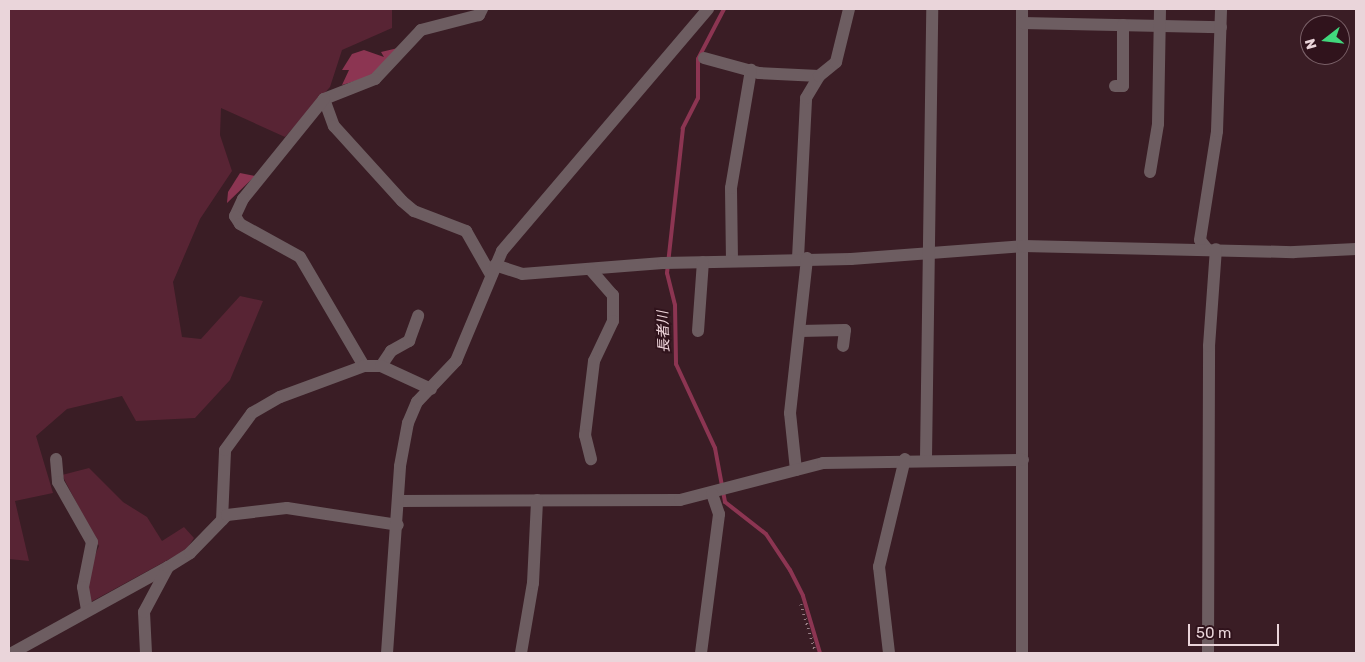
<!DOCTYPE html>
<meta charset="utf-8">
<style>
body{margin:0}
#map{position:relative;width:1365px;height:662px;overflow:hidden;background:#3a1d25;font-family:Rubik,"Noto Sans JP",sans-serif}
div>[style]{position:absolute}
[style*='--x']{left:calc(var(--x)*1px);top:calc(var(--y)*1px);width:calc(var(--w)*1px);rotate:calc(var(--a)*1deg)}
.green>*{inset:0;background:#582434}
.water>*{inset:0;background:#8c3552}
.stream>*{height:4px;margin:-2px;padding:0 2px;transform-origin:2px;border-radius:2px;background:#8c3552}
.path>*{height:2.5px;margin-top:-1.25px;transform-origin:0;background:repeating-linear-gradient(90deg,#987f86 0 1px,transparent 0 5px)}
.minor>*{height:12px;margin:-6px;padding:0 6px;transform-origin:6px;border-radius:6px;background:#6d5d61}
span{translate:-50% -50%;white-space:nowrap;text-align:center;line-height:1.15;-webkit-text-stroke:4px #30131c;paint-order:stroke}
.water-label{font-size:14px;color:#f2d8de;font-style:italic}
.frame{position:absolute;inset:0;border:10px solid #ead5da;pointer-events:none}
.north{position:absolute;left:1300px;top:15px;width:50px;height:50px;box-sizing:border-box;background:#30131c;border:1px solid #7a6168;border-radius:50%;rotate:254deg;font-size:14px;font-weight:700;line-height:20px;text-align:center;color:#ead5da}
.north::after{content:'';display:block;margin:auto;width:18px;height:22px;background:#41d77c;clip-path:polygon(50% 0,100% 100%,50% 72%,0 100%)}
.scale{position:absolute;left:1188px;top:624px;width:91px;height:22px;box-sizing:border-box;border:2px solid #ead5da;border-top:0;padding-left:6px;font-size:15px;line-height:18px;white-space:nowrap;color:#ead5da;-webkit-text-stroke:4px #30131c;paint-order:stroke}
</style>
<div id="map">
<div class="green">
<i style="clip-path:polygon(9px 9px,392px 9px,392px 28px,342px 50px,330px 87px,285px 137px,221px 108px,220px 135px,232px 171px,200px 219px,173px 282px,182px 337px,201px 339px,240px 296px,263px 301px,230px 380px,195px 418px,136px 421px,122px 396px,67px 409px,36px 436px,53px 493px,15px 501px,29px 561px,9px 559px)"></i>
<i style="clip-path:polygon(89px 468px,123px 502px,147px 517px,162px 541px,184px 527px,194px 538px,186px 550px,87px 604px,89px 569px,99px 546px,62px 475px)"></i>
</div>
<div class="water">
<i style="clip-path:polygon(398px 48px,372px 76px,342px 85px,349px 70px,342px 70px,352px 54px,364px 50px,384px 57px,381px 52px)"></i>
<i style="clip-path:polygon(240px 173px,255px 176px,227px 203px,228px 192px)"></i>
</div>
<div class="stream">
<i style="--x:724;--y:9;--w:56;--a:117.5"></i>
<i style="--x:698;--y:59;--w:39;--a:90"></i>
<i style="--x:698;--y:98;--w:34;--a:117"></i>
<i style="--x:683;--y:128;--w:146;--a:96.3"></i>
<i style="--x:667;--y:273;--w:33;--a:76"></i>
<i style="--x:675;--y:305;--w:59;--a:89"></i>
<i style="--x:676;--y:364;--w:93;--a:65.1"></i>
<i style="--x:715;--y:448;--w:55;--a:79.5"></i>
<i style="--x:725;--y:502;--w:52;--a:38"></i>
<i style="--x:766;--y:534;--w:43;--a:56.3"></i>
<i style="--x:790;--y:570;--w:29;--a:63"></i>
<i style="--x:803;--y:596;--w:59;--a:73.4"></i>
</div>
<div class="path">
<i style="--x:801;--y:604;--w:51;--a:73"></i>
</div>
<div class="minor">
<i style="--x:482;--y:9;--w:7;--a:117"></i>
<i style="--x:479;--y:15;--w:60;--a:165.5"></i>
<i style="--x:421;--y:30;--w:67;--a:133.2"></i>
<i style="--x:375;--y:79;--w:55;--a:158.6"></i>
<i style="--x:324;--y:99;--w:29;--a:70"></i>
<i style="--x:334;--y:126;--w:101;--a:47.8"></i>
<i style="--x:402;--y:201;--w:16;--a:40"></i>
<i style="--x:414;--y:211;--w:56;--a:21"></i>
<i style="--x:466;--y:231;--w:51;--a:60.4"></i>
<i style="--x:1022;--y:9;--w:644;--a:90"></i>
<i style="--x:1022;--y:23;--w:199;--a:1.2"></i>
<i style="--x:704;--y:58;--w:57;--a:15.3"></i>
<i style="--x:759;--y:73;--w:60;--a:2.9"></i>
<i style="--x:1115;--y:86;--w:8;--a:0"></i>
<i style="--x:1123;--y:86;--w:61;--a:-90"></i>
<i style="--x:324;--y:99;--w:129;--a:129"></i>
<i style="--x:243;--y:199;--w:19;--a:115"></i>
<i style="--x:235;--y:216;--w:9;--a:58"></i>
<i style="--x:240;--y:224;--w:68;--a:28.8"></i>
<i style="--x:300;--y:257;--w:126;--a:59.6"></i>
<i style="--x:1150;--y:172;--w:49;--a:-80.5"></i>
<i style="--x:1158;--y:124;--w:115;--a:-89"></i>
<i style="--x:1207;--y:249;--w:11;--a:-128"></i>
<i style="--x:1200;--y:240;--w:110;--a:-81.1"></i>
<i style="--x:1217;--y:131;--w:122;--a:-88.1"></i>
<i style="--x:798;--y:258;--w:160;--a:-87.1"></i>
<i style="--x:806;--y:98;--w:26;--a:-59"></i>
<i style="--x:819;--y:76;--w:22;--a:-39"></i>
<i style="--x:836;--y:62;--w:55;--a:-76.2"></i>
<i style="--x:732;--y:261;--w:73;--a:-90.8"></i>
<i style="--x:731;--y:188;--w:120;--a:-80.4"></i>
<i style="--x:495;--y:265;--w:28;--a:18"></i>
<i style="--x:522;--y:274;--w:141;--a:-4.5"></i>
<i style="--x:663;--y:263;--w:188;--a:-1.2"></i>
<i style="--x:851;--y:259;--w:172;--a:-4.3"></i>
<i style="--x:1023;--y:246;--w:271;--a:1.3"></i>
<i style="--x:1294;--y:252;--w:62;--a:-2.8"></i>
<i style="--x:590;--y:269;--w:35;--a:49"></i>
<i style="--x:613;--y:295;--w:26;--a:90"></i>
<i style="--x:613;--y:321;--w:44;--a:115.4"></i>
<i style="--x:594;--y:361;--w:75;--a:96.9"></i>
<i style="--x:585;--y:435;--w:25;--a:76"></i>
<i style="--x:698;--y:331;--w:69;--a:-85.9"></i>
<i style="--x:800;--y:331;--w:45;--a:-1.3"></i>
<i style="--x:845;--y:330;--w:16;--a:97"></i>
<i style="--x:381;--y:366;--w:18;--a:-56"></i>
<i style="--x:391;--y:351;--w:21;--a:-29"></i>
<i style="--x:409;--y:341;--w:27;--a:-70"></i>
<i style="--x:926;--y:458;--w:449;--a:-89.2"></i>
<i style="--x:56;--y:459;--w:23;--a:85"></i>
<i style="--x:58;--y:482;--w:69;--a:60.5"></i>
<i style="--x:92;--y:542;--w:46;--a:101.3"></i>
<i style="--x:83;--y:587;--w:23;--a:80"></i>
<i style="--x:796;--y:470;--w:57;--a:-96"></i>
<i style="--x:790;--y:413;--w:156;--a:-83.7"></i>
<i style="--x:399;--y:501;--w:281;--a:-0.2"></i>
<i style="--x:680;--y:500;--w:148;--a:-14.5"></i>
<i style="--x:823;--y:463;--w:200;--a:-0.9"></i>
<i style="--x:222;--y:520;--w:70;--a:-87.5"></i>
<i style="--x:225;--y:450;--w:46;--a:-53.9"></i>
<i style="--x:252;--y:413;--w:32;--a:-30"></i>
<i style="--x:280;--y:397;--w:90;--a:-20.3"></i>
<i style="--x:364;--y:366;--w:17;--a:0"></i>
<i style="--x:381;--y:366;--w:55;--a:24.7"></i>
<i style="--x:12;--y:653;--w:178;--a:-28.9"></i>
<i style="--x:146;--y:653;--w:41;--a:-92.8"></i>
<i style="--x:144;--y:612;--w:51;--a:-61.9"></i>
<i style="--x:168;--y:567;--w:26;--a:-32"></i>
<i style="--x:190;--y:553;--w:53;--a:-45.8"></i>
<i style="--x:227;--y:515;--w:60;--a:-6.7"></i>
<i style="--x:287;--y:508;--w:112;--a:8.7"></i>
<i style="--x:387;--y:653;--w:187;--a:-86"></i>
<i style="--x:400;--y:466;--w:44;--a:-79.5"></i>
<i style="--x:408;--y:423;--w:23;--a:-67"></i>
<i style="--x:417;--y:402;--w:57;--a:-46.4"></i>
<i style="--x:456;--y:361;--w:119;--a:-67.3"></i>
<i style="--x:502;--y:251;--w:318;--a:-49.6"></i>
<i style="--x:521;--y:653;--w:71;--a:-80.3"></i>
<i style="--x:533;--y:583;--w:83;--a:-87.2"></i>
<i style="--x:701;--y:653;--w:140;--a:-82.6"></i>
<i style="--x:719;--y:514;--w:21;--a:-109"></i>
<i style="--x:889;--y:653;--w:87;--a:-96.6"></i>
<i style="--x:879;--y:567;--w:111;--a:-76.5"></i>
<i style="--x:1208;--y:653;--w:307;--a:-89.8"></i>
<i style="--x:1209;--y:346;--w:97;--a:-85.9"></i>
</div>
<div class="water-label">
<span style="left:664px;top:332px;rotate:-92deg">長者川</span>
</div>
<div class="frame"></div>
<div class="north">N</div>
<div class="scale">50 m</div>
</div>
